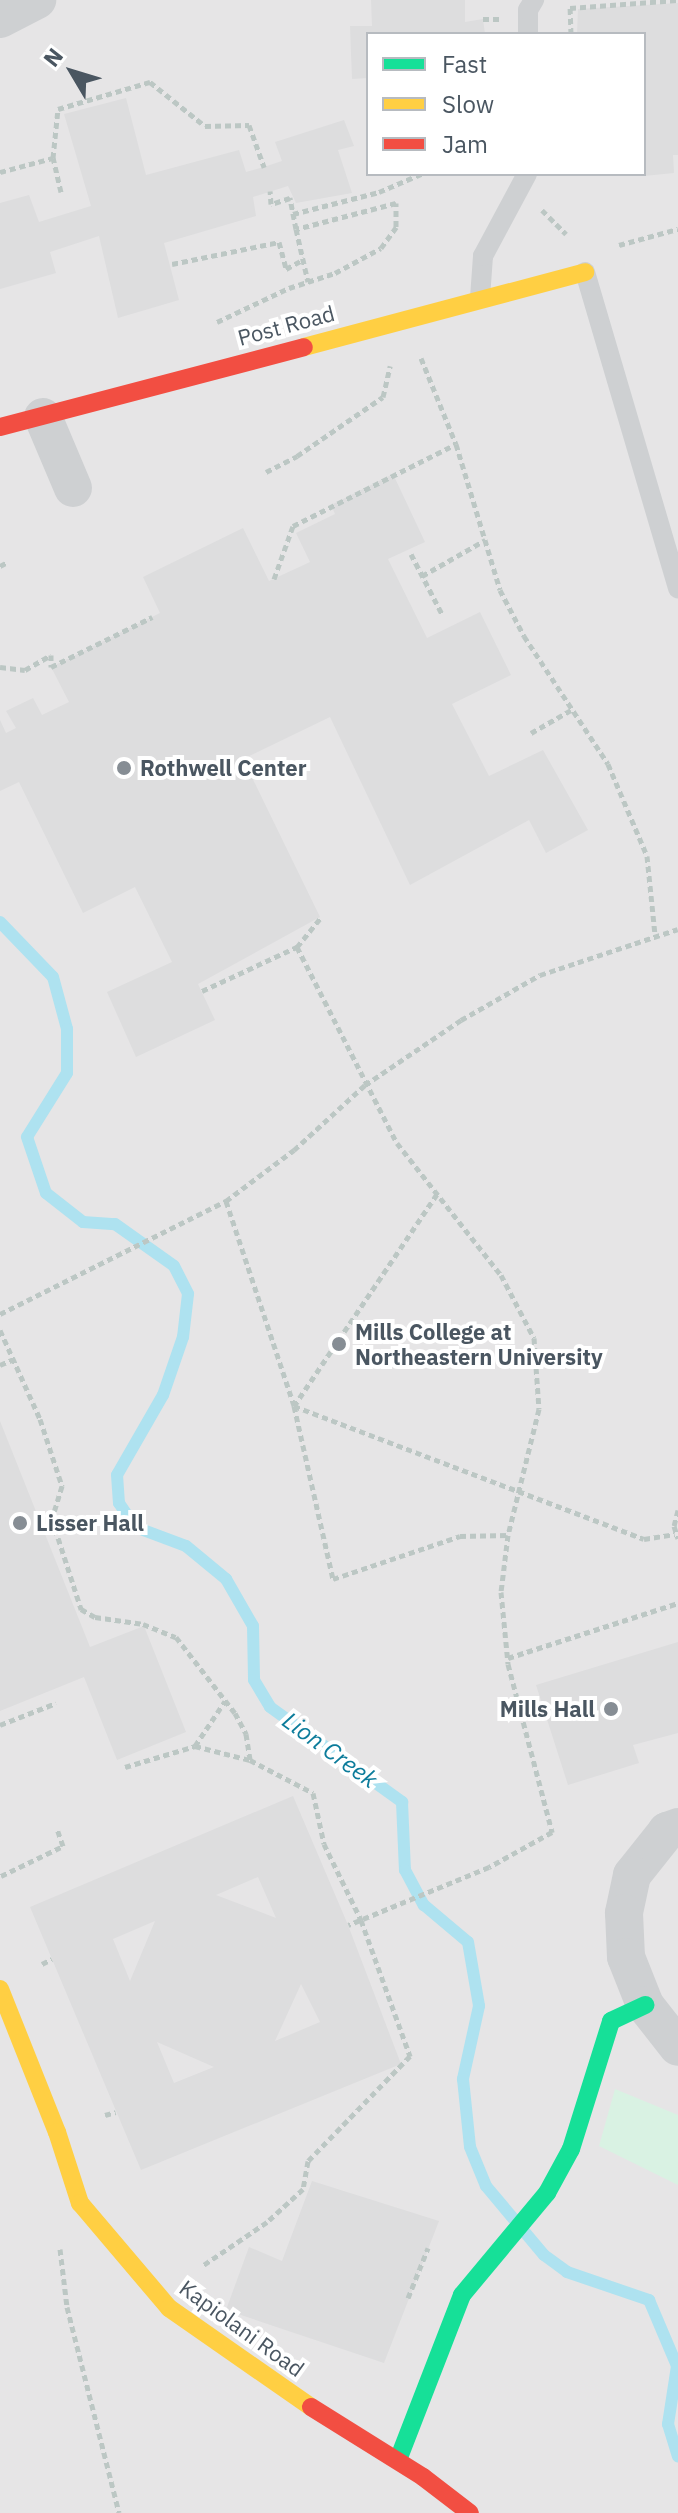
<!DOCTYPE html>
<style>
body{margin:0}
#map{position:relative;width:678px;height:2513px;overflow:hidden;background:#f4f4f4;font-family:"IBM Plex Sans",sans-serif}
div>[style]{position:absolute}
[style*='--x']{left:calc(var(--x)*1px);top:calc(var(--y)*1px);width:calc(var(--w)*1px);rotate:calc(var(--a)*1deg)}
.education>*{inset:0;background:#e6e5e6}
.green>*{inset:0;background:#d9f2e3}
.stream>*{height:12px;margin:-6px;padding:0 6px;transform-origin:6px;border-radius:6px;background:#aee2f0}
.building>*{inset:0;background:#ddddde}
.path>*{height:5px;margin-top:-2.5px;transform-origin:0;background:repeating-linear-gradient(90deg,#bcc7c4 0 6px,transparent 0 10px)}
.lane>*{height:20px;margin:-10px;padding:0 10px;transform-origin:10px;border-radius:10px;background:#ced0d2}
.street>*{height:38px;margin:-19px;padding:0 19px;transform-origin:19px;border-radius:19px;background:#ced0d2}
.fast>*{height:18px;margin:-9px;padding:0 9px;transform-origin:9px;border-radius:9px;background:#16e098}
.slow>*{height:18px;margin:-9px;padding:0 9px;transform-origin:9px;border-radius:9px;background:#ffcf43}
.jam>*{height:18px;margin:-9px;padding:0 9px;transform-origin:9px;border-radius:9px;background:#f24e42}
.dots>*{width:22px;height:22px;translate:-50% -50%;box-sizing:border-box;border:4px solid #fff;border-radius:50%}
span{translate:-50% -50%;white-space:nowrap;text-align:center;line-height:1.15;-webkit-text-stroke:8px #fff;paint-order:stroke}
.street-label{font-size:22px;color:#4a5661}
.poi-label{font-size:22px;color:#4a5661;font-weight:700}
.left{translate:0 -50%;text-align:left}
.right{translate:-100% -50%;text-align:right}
.water-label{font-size:24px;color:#0c7c9b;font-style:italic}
.legend{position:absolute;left:366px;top:32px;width:280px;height:144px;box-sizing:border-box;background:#fff;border:2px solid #b7bbc0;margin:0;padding:10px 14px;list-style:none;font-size:24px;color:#4a5661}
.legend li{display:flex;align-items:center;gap:16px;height:40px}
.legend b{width:40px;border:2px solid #b7bbc0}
.north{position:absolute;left:32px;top:32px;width:80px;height:80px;-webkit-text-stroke:6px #fff;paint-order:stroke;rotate:308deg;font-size:22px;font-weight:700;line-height:32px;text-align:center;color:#4a5661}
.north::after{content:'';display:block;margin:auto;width:28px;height:36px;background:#4a5661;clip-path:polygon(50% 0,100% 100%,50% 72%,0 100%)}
</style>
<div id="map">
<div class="education">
<i style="clip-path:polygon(evenodd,0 0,678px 0,678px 2513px,0 2513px,0 0,368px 34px,644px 34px,644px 174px,368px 174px,368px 34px)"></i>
</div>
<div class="green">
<i style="clip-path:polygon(615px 2089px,678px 2115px,678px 2185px,599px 2146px)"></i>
</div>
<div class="stream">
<i style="--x:0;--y:922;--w:76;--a:46.1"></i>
<i style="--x:53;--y:977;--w:54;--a:74.9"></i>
<i style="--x:67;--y:1029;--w:44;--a:90"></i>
<i style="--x:67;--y:1073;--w:75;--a:122"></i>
<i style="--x:27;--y:1137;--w:59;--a:71.3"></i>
<i style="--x:46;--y:1193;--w:47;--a:38.1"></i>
<i style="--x:83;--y:1222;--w:32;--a:4"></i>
<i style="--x:115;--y:1224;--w:72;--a:35.4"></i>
<i style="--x:174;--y:1266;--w:31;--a:63"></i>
<i style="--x:188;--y:1294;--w:43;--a:96.6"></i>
<i style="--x:183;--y:1337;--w:61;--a:109"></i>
<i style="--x:163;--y:1395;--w:92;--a:119.9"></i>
<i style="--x:117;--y:1475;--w:28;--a:86"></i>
<i style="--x:119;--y:1503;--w:29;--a:56"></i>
<i style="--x:135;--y:1527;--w:54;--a:20.4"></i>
<i style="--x:186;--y:1546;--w:52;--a:39.5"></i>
<i style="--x:226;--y:1579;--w:54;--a:60.1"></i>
<i style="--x:253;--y:1626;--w:54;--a:88.9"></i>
<i style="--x:254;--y:1680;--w:31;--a:59"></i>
<i style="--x:270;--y:1707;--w:163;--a:35.7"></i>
<i style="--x:402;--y:1802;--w:68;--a:87.5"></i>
<i style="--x:405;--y:1870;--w:40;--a:62"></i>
<i style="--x:424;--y:1905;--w:57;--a:40.1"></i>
<i style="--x:468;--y:1942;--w:65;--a:80.2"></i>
<i style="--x:479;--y:2006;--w:75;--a:102.4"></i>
<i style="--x:463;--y:2079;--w:68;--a:84.1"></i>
<i style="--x:470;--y:2147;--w:42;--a:67.7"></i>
<i style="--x:486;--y:2186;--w:90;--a:50"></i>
<i style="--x:544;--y:2255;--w:29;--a:36"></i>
<i style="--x:567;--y:2272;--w:87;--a:18.9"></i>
<i style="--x:649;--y:2300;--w:72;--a:67"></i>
<i style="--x:677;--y:2366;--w:59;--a:98.8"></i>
<i style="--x:668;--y:2424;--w:34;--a:73"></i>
</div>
<div class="building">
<i style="clip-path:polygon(371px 0,465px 0,465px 22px,483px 19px,485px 34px,368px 34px,368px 78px,352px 79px,350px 26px,372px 26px)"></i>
<i style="clip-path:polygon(678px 3px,678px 155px,673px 155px,674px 173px,644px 176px,644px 34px,577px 34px,578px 9px)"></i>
<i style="clip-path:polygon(126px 98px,146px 175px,239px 150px,246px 172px,264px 167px,282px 161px,275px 142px,344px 120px,354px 146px,338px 150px,352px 193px,296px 203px,288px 186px,253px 197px,256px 216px,164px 243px,179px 300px,118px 318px,99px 236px,50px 252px,56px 273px,0 289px,0 203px,29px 195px,39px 222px,91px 206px,64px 114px)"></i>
<i style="clip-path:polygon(393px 474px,425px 542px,388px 559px,427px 638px,480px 612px,511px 675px,452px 704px,489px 776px,543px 750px,588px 830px,546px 853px,529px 820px,410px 885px,330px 717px,243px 759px,320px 917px,198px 984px,215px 1020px,136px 1057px,107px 992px,172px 962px,135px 887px,83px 913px,19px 782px,0 791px,0 720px,6px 733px,16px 728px,6px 711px,33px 698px,42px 715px,69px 702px,51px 667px,160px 613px,143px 577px,243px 528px,269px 581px,310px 562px,296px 533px,335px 514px,331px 505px)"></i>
<i style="clip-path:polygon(0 1421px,90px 1647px,144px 1626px,186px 1732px,117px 1760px,84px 1677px,0 1711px)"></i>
<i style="clip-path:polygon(678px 1642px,678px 1733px,633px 1745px,639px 1763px,568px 1785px,536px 1685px)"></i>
<i style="clip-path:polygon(evenodd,293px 1796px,348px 1925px,401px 2064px,141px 2170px,30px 1907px,293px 1796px,258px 1877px,276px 1918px,216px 1895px,258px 1877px,293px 1796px,155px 1921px,130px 1981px,113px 1939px,155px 1921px,293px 1796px,301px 1984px,320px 2022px,275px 2041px,301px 1984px,293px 1796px,157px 2042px,214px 2067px,174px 2083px,157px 2042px)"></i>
<i style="clip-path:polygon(312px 2181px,439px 2221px,384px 2363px,226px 2310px,249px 2247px,282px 2261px)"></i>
</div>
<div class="path">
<i style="--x:483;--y:19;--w:16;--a:0"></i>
<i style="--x:571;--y:34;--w:26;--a:-92"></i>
<i style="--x:570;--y:8;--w:108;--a:-4.2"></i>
<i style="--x:0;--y:172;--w:55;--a:-14.8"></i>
<i style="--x:61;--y:192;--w:35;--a:-103"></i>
<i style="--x:53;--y:158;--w:49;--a:-84.2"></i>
<i style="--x:58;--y:109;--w:96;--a:-16.4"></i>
<i style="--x:150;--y:82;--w:70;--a:38.7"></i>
<i style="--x:205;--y:126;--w:44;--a:-1.3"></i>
<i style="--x:249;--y:125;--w:45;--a:70.3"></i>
<i style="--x:542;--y:210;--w:34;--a:45"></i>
<i style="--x:293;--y:214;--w:89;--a:-14.3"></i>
<i style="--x:379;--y:192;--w:46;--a:-23.2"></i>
<i style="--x:296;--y:229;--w:54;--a:77.2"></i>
<i style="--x:619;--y:245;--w:61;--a:-15.2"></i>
<i style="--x:172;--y:264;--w:109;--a:-11.6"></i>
<i style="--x:279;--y:242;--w:28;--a:75"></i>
<i style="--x:286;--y:269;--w:21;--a:-29"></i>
<i style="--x:217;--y:322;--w:80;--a:-25.3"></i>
<i style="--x:289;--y:288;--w:48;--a:-18.1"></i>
<i style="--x:335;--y:273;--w:52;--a:-28.5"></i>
<i style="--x:381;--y:248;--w:26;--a:-54"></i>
<i style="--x:396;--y:227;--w:24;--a:-90"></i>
<i style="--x:396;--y:203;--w:103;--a:165.4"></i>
<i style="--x:296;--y:229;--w:32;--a:-101"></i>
<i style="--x:290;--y:198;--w:20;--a:162"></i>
<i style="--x:271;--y:204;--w:13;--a:-94"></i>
<i style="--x:421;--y:358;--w:93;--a:67.9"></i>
<i style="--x:456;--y:444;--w:152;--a:73.2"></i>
<i style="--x:500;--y:590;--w:52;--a:62.4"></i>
<i style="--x:524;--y:636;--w:153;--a:56.7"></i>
<i style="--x:608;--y:764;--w:100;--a:67"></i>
<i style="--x:647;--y:856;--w:79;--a:84.2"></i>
<i style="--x:266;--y:472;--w:35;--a:-27"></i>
<i style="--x:297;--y:456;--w:104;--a:-34.5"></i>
<i style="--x:383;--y:397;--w:32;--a:-77"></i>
<i style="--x:411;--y:554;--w:68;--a:62.7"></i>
<i style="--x:0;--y:566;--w:7;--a:-27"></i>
<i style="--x:422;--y:576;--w:73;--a:-29.7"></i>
<i style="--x:274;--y:579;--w:56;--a:-70.3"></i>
<i style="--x:293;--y:526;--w:182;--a:-26.7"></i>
<i style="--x:0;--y:667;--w:25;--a:7"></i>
<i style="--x:25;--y:670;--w:30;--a:-30"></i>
<i style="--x:51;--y:655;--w:12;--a:90"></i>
<i style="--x:51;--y:667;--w:113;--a:-26.3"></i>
<i style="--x:531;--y:733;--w:46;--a:-29.9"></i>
<i style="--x:297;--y:947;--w:220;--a:63"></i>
<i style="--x:397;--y:1143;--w:168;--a:51.8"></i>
<i style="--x:501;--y:1275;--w:71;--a:62.4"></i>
<i style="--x:534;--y:1338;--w:71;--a:86"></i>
<i style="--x:539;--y:1409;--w:130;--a:103.8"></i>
<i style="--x:508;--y:1535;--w:57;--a:97"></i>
<i style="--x:501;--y:1592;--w:72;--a:84.4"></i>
<i style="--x:508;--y:1664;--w:174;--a:75.3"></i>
<i style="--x:552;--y:1832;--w:72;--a:150.9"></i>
<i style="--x:489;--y:1867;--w:152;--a:157.6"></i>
<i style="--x:202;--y:991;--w:105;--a:-24.9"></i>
<i style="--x:297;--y:947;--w:38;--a:-51"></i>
<i style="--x:437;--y:1194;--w:256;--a:124"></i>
<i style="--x:294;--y:1406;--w:177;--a:77.3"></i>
<i style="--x:333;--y:1579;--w:134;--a:-18.7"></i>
<i style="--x:460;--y:1536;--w:48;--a:-1.2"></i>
<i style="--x:226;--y:1201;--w:216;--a:71.6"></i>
<i style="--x:294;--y:1406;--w:374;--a:20.8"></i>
<i style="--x:644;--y:1539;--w:31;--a:-9"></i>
<i style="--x:0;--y:1314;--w:253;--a:-26.6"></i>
<i style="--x:226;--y:1201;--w:85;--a:-36.9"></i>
<i style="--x:294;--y:1150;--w:96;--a:-42.5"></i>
<i style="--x:365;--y:1085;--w:116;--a:-34.1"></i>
<i style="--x:461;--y:1020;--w:91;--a:-29.7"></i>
<i style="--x:540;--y:975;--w:145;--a:-18.4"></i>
<i style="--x:0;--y:1330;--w:98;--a:65.8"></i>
<i style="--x:40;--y:1419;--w:71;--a:71.8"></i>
<i style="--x:62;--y:1486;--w:34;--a:107"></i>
<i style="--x:52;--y:1519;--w:95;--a:72.1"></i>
<i style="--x:81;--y:1609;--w:16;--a:30"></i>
<i style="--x:95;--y:1617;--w:49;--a:8.3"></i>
<i style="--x:143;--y:1624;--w:35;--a:22"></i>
<i style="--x:176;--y:1637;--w:96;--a:52.2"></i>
<i style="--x:235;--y:1713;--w:24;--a:62"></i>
<i style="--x:246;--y:1734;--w:26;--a:81"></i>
<i style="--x:0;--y:1365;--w:13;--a:-23"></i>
<i style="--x:678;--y:1510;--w:16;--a:104"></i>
<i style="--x:674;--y:1526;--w:13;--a:72"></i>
<i style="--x:508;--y:1658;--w:179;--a:-17.9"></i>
<i style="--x:0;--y:1725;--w:60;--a:-21.4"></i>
<i style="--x:195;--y:1746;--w:54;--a:-56.3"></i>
<i style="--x:125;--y:1767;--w:73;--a:-16.7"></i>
<i style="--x:195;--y:1746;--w:57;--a:14.3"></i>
<i style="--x:250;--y:1760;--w:71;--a:27.6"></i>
<i style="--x:313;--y:1793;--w:52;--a:77.8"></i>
<i style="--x:324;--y:1844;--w:85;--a:64"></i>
<i style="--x:361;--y:1920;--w:145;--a:70.2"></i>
<i style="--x:410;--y:2056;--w:146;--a:134.2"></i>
<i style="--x:308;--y:2161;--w:28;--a:100"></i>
<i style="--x:303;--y:2189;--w:49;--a:137.5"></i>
<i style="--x:267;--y:2222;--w:78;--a:145.9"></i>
<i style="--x:1;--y:1876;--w:69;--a:-25.8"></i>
<i style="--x:63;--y:1846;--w:18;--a:-109"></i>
<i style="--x:42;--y:1964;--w:11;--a:-27"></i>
<i style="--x:105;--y:2115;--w:11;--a:-15"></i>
<i style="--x:60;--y:2249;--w:58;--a:83.1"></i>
<i style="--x:67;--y:2307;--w:212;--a:75.8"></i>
<i style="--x:408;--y:2298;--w:54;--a:-68.2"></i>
</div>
<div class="lane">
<i style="--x:528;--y:34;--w:24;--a:-90"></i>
<i style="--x:528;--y:10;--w:12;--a:-59"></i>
<i style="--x:585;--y:272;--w:330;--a:73.6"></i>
<i style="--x:480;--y:298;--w:42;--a:-85.9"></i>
<i style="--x:483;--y:256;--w:93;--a:-61.8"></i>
</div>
<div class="street">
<i style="--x:0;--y:19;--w:42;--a:-27.2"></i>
<i style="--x:43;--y:417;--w:77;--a:67.1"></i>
<i style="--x:678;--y:1827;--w:12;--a:160"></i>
<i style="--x:667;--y:1831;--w:56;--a:128.5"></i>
<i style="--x:632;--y:1875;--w:39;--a:102"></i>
<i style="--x:624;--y:1913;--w:44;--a:87.4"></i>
<i style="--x:626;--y:1957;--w:52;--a:68.4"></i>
<i style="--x:645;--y:2005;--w:53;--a:51.8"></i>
</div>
<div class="fast">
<i style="--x:398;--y:2460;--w:177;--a:-68.8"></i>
<i style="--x:462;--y:2295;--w:133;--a:-50.2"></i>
<i style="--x:547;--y:2193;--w:50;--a:-61.4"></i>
<i style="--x:571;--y:2149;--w:134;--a:-72.6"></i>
<i style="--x:611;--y:2021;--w:38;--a:-25"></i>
</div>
<div class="slow">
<i style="--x:304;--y:347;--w:291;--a:-14.9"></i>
<i style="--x:0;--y:1989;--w:154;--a:68.3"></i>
<i style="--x:57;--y:2132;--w:75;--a:72.1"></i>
<i style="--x:80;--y:2203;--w:138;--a:49.7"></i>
<i style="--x:169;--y:2308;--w:173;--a:34.9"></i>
</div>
<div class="jam">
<i style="--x:0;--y:427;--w:314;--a:-14.7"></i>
<i style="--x:311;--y:2407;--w:132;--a:32"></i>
<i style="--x:423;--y:2477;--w:59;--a:37.5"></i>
</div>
<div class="dots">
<i style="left:124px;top:768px;background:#868d94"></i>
<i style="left:339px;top:1344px;background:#868d94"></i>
<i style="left:20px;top:1523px;background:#868d94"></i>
<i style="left:611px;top:1709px;background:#868d94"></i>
</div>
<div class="street-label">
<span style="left:286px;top:325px;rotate:-15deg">Post Road</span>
<span style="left:242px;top:2328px;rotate:36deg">Kapiolani Road</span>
</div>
<div class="poi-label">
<span class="left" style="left:140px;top:768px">Rothwell Center</span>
<span class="left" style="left:355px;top:1344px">Mills College at<br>Northeastern University</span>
<span class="left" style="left:36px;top:1523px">Lisser Hall</span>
<span class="right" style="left:595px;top:1709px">Mills Hall</span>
</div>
<div class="water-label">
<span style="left:330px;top:1750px;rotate:36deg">Lion Creek</span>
</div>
<ul class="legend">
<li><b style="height:10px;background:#16e098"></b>Fast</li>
<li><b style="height:10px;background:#ffcf43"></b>Slow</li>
<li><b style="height:10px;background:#f24e42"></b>Jam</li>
</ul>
<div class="north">N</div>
</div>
